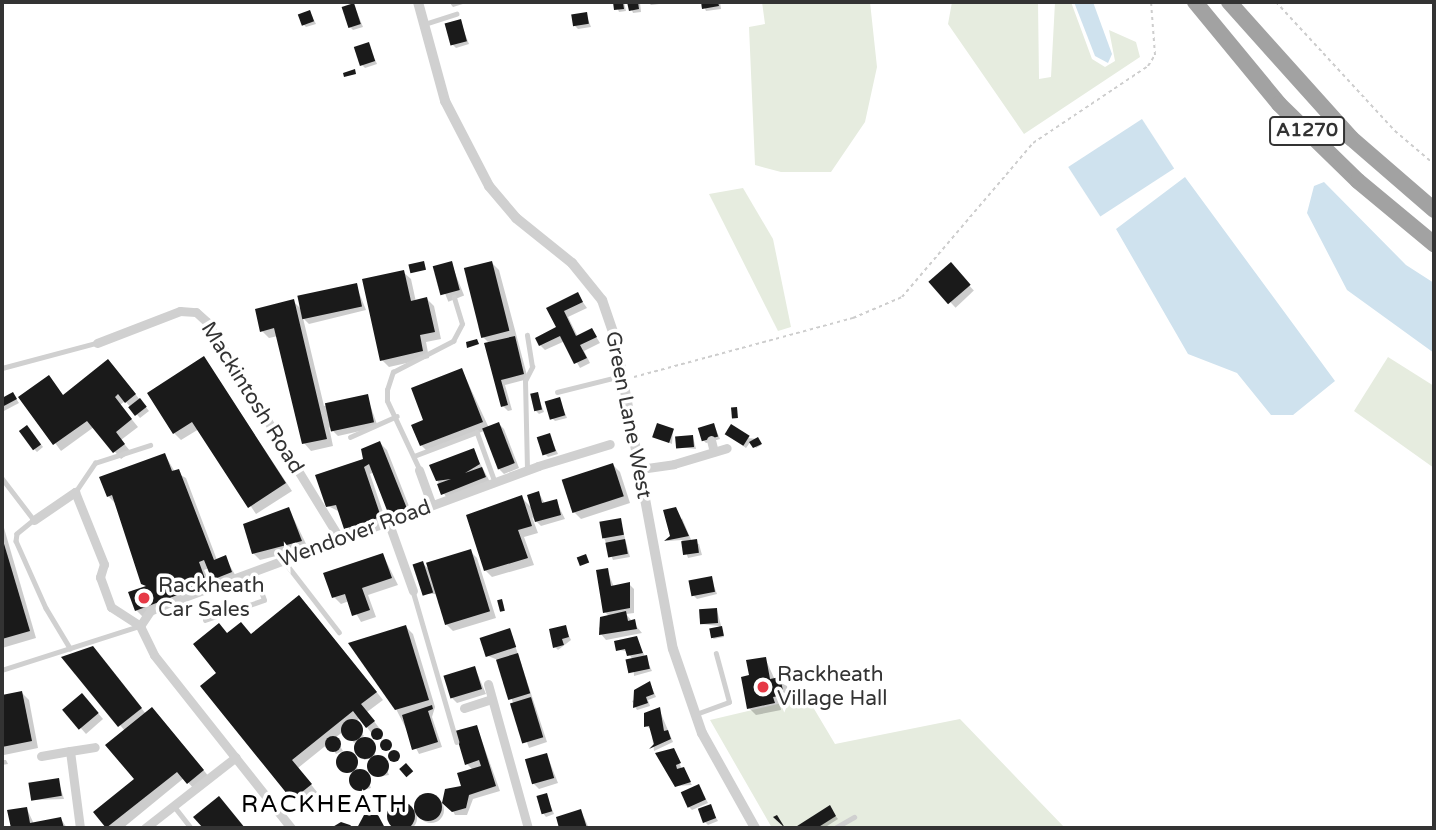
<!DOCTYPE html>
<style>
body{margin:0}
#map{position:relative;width:1436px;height:830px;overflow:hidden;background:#fff;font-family:"Varela Round",sans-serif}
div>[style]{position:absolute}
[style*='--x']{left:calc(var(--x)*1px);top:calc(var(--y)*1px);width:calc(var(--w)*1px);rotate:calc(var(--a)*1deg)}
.green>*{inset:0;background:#e6ecdf}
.water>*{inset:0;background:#cfe2ee;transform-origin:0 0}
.shadow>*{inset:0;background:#0003;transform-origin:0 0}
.round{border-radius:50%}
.building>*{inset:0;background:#1a1a1a;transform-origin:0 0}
.path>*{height:2px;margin-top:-1px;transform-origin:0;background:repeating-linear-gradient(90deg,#cdcdcd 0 3.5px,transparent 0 7px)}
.service>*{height:4.5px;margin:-2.25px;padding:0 2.25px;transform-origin:2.25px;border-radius:2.25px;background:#d0d0d0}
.minor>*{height:9px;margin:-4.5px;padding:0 4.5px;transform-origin:4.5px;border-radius:4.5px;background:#d0d0d0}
.tertiary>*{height:10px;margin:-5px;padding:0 5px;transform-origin:5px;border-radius:5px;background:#d0d0d0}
.trunk>*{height:16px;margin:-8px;padding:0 8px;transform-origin:8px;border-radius:8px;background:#a2a2a2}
.dots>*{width:19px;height:19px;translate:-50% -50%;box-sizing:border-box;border:4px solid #fff;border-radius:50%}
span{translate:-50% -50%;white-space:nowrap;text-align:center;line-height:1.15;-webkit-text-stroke:7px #fff;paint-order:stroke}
.shield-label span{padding:2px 5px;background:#fff;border:2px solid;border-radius:5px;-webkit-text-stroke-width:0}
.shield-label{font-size:19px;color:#333;font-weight:700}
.street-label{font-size:21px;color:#333}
.poi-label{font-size:21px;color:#333}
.left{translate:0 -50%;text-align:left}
.quarter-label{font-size:24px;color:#000;letter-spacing:2px}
.frame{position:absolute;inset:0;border:4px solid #333;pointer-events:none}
</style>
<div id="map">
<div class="green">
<i style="clip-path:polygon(762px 2px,870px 2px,877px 67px,865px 122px,831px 172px,781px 172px,755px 165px,749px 27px,765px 24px)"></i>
<i style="clip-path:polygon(952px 2px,1038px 2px,1039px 79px,1051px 77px,1055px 2px,1071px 2px,1092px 59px,1105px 67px,1115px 61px,1109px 30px,1136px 42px,1140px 57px,1024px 134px,948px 24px)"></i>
<i style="clip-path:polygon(743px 188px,773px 239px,791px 327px,778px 331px,709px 194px)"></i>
<i style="clip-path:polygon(1388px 357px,1434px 386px,1434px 468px,1354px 411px)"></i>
<i style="clip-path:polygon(807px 697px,835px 744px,960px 719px,1065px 828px,772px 828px,710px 720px)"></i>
</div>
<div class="water">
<i style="clip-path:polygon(1074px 2px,1093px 2px,1112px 54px,1108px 63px,1095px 56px)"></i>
<i style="left:1142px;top:119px;width:59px;height:88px;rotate:57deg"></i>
<i style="clip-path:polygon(1185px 177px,1335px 381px,1293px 415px,1271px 415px,1237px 373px,1188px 354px,1116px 229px)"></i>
<i style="clip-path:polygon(1324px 182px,1406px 265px,1434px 283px,1434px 353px,1347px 290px,1307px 213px,1314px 186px)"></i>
</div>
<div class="shadow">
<i style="clip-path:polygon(449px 2px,466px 2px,466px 3px,453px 7px)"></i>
<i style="clip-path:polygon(615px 2px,624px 2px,626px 11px,619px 12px)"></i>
<i style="clip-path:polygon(629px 2px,640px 2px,641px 12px,633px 13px)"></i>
<i style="clip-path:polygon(648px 2px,659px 2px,659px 4px,651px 5px)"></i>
<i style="clip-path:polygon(702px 2px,720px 2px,721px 9px,706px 11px)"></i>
<i style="clip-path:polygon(354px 5px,363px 27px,353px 30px,350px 27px)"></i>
<i style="clip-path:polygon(310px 12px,316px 24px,306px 27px,303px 24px)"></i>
<i style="clip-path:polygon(586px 14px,591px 27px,578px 29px,575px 26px)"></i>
<i style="clip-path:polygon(460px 21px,469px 44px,456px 48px,453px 45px)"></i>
<i style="clip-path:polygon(368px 44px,377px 64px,365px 68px,362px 65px)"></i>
<i style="left:451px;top:263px;width:35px;height:17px;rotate:68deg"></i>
<i style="clip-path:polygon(492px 263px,499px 270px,528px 379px,505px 385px,512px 410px,508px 411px,503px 406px,490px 344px,482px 336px)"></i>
<i style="left:950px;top:265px;width:35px;height:25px;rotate:47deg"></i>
<i style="clip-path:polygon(403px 272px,411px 279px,416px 302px,427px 299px,434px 306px,441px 339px,426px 342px,429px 358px,389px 367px,382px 360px)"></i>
<i style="clip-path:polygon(356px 285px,366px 310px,309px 324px,303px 318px,324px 406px,367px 396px,378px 427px,338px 436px,329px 427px,333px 446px,311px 451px,304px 443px,278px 336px,269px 338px,262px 331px,293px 301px,302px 310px)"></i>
<i style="clip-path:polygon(577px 294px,587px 308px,568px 317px,578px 337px,592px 330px,600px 343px,584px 351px,590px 363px,580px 368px,565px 341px,545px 350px,540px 345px,558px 328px,548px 308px)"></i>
<i style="clip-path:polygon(204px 358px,292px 491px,256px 514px,199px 429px,181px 440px,174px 433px)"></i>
<i style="clip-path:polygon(115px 369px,149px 411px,140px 418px,125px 401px,120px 405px,138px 427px,121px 440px,131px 452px,121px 459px,94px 427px,61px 451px,21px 397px,48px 377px,64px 397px)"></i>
<i style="clip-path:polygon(462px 370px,489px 428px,499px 424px,504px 429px,519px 468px,504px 474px,499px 469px,484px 431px,428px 452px,421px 445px,425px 421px)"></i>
<i style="clip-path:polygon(13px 394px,19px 403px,2px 412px,2px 400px)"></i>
<i style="clip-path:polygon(537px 394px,544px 412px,539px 414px,536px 411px)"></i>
<i style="clip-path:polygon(559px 399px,567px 418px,555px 421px,552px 418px)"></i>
<i style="clip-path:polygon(714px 425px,720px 439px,706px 443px,703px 440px)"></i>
<i style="clip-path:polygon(30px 430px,43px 447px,37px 452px,34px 449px)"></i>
<i style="clip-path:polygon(673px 430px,672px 444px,655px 436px)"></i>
<i style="clip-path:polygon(549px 435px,558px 454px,548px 457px,545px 454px)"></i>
<i style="clip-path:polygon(729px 436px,757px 439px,761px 445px,756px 448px,751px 441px,746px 448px)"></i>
<i style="clip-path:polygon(693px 437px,696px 449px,677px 447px)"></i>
<i style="clip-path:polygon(380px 443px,387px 450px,414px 519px,399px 524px,392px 517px,374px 472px,370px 474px,387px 524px,353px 536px,340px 512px,328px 506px)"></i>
<i style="clip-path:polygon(473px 450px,490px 482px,447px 499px,437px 480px)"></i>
<i style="clip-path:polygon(165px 455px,175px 472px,186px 478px,217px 560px,225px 557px,238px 580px,220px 586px,209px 568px,204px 570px,213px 591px,143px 617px,136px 610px,146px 587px,116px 504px,108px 496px)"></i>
<i style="clip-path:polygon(613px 465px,620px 472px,630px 503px,581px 519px,574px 512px)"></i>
<i style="clip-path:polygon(539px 493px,545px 504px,556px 501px,565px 519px,541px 526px,532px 517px,538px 533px,524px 537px,534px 565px,492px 577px,485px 570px,521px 497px,533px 509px)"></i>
<i style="clip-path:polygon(289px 509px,308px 548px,260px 560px,253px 553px)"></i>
<i style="clip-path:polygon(682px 518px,692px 542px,699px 544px,702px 555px,688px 558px,682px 540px,667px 541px)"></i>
<i style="clip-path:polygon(620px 520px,630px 557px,613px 560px,604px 538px)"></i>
<i style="clip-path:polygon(2px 521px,36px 638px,2px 648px)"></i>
<i style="clip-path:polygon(470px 551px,477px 558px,496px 618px,453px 631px,446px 624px,437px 594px,424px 594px,422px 563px,430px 570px)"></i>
<i style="clip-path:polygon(383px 555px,398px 585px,368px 595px,376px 617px,361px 622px,349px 601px,341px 604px,334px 597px)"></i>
<i style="clip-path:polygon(607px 570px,614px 587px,629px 584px,634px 589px,634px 613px,626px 614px,642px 633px,606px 640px,601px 634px,599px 628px,610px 617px,605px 612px)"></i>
<i style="clip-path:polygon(711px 578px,717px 594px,697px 599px,694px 596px)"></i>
<i style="clip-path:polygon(306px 604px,383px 700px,367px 712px,383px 733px,382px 739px,375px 738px,360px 718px,354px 723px,364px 736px,354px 743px,345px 730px,335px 738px,343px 751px,336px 754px,329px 743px,298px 768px,317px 792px,300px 806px,219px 673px,228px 635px,252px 636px)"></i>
<i style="clip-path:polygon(717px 610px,724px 637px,713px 639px,719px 626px,701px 624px)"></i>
<i style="clip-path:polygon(406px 627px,413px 634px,435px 707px,432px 717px,442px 747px,419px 754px,396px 709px)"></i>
<i style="clip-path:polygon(565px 627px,571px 640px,558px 650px,555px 647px)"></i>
<i style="clip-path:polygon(510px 630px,547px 742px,529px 748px,498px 660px,488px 656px)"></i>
<i style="clip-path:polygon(636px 638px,652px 671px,634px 676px,633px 660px,627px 651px,618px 650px)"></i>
<i style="clip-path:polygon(99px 655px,146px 714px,159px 716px,210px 778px,195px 790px,184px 778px,123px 828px,108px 828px,95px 812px,136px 779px,125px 731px,64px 658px)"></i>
<i style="clip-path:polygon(765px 658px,775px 680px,787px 686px,790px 702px,780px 704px,781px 710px,756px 715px,749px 708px,751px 677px)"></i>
<i style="clip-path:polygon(475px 668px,486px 694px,457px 703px,452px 698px)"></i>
<i style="clip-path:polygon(650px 683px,656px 697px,648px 700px,650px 706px,637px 710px,632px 701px,639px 698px,636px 690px)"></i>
<i style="clip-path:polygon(22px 693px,29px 700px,38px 748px,4px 755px,2px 697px)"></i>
<i style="clip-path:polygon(87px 700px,103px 719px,86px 734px,65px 710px)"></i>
<i style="clip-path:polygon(659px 709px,673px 742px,654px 751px,651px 729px,646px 726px)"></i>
<i style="clip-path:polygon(477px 727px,500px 791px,473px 799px,467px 815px,455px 815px,444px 794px,449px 788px,464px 788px,473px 770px,467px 764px)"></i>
<i style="clip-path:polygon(370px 741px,376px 757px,364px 760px,358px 744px)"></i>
<i style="left:383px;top:742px;width:8px;height:6px;rotate:14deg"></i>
<i style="clip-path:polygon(673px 750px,681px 767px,692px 785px,676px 786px)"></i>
<i style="left:392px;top:753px;width:8px;height:6px;rotate:14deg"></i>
<i style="clip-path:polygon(352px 755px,358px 770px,346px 773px,340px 758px)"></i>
<i style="clip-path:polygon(547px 755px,558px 783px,539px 789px,534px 784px)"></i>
<i style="clip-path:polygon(383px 759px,389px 775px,377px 777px,371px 762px)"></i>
<i style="clip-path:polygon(2px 760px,6px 760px,8px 764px,2px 765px)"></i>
<i style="clip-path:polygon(365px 773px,371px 788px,359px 791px,353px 776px)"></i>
<i style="clip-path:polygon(58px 780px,64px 799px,33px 800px)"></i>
<i style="clip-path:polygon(699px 786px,708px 803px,692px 810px,689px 807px)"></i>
<i style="clip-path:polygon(546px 795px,554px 814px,546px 817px,543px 813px)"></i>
<i class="round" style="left:418px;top:797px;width:26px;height:26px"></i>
<i class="round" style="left:391px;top:805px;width:26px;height:26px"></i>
<i style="clip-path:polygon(710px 807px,718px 821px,708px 825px,705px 822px)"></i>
<i style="clip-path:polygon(829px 808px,838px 819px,824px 828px,798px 828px)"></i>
<i style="clip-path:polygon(27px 809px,34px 824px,61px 819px,67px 828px,12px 828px,9px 812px)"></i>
<i style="clip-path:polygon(581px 811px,589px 828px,561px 828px,558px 818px)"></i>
</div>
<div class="building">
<i style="clip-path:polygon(613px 2px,623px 2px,624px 9px,614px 10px)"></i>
<i style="clip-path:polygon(627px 2px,638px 2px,639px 9px,629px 11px)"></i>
<i style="clip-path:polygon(701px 2px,718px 2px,719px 6px,702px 9px)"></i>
<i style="left:354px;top:3px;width:22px;height:13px;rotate:72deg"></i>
<i style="left:310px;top:10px;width:12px;height:13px;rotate:70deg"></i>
<i style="left:587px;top:12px;width:12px;height:16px;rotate:81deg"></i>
<i style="left:461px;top:19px;width:23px;height:17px;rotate:75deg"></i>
<i style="left:369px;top:42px;width:20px;height:16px;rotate:72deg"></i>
<i style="clip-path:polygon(355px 69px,356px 74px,344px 77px,343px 73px)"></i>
<i style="left:424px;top:261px;width:9px;height:16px;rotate:77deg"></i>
<i style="left:452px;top:261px;width:30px;height:20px;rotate:75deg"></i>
<i style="left:492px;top:261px;width:72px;height:29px;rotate:76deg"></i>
<i style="left:951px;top:262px;width:30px;height:30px;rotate:49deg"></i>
<i style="clip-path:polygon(404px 270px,411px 301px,427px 297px,435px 332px,420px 335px,423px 351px,380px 361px,362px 279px)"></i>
<i style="left:357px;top:283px;width:24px;height:61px;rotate:78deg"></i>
<i style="clip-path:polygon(578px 292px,583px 302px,564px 311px,576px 336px,592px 328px,597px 337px,580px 345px,587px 358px,574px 364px,560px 336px,539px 346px,535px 338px,556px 327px,546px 308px)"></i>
<i style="clip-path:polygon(294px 299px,327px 439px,302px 444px,274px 328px,260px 332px,255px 309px)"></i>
<i style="clip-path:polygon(515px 336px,524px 374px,501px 380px,508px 405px,501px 407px,484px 343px)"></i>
<i style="clip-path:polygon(477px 339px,479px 344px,467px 348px,466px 342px)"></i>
<i style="clip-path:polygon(204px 356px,286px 483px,248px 508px,192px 422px,173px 434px,147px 393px)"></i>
<i style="clip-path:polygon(108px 359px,136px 394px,125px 403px,118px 394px,115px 397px,132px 419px,116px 432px,125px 444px,113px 453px,87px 421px,53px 445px,18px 397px,49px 375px,63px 395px)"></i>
<i style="clip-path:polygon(462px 368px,483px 422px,420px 446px,411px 425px,423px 420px,411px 388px)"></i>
<i style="clip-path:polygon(13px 392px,17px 399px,2px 407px,2px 398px)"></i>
<i style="left:538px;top:392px;width:18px;height:8px;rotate:77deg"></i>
<i style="left:368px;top:394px;width:29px;height:44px;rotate:78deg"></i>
<i style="left:560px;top:397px;width:19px;height:16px;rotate:74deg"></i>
<i style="left:140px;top:398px;width:11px;height:15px;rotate:52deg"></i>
<i style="left:737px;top:407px;width:11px;height:6px;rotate:85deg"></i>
<i style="left:499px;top:422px;width:44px;height:18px;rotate:69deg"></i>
<i style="left:657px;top:423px;width:18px;height:15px;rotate:19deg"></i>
<i style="left:714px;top:423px;width:14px;height:17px;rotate:73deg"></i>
<i style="left:731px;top:424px;width:22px;height:12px;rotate:32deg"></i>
<i style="left:27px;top:425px;width:24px;height:10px;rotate:54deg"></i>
<i style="left:550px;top:433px;width:19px;height:14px;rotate:72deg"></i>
<i style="left:693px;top:435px;width:12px;height:18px;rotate:85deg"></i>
<i style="clip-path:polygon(758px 437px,762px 444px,753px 448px,749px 442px)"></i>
<i style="clip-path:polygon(380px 441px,408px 511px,390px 518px,369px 464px,364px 467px,381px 517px,344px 529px,336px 505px,326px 507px,315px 475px,363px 459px,361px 449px)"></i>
<i style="clip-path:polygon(474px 448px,480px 464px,465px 473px,482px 467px,486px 477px,441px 495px,437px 484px,451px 479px,436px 481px,429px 465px)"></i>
<i style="clip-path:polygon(165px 453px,172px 471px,179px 469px,214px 560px,226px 555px,232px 572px,212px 580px,204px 560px,199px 562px,207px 584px,135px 611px,128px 592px,146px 586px,141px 584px,112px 495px,107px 497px,99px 477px)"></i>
<i style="left:613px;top:463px;width:35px;height:54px;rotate:72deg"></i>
<i style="clip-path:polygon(539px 491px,542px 503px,557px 499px,561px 515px,535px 522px,527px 495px)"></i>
<i style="clip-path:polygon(522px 495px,532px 526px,518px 530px,528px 558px,484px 571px,466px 515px)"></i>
<i style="clip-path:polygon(289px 507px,302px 541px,252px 554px,243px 524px)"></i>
<i style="clip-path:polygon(676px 507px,689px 536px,664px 541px,670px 536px,663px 510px)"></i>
<i style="left:621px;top:518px;width:17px;height:22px;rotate:80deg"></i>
<i style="clip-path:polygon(2px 537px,30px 631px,2px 639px)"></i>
<i style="left:625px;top:539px;width:15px;height:20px;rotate:79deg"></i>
<i style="left:697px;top:539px;width:14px;height:16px;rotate:82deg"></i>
<i style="left:471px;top:549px;width:65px;height:47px;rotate:73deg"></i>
<i style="clip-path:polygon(383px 553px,392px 578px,362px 588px,370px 610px,352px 616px,345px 594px,332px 598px,323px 573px)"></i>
<i style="left:586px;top:554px;width:9px;height:10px;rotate:69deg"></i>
<i style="left:423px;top:561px;width:33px;height:11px;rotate:72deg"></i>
<i style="clip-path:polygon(608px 568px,611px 586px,630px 582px,630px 608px,603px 613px,596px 570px)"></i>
<i style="left:712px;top:576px;width:16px;height:24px;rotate:79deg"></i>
<i style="clip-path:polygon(299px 595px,377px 692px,361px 704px,375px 721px,366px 728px,353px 711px,292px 760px,312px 784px,292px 800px,200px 686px,216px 673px,193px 644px,219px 623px,227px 633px,241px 622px,251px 634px)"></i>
<i style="left:502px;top:599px;width:12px;height:5px;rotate:76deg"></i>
<i style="left:717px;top:608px;width:15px;height:18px;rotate:86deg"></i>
<i style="clip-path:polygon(626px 611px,628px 621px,635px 619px,637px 629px,599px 635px,600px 617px)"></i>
<i style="clip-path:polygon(406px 625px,429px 700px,395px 710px,348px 643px)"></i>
<i style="clip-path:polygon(566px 625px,569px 637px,562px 639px,564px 645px,553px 648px,549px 629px)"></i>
<i style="left:722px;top:626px;width:10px;height:13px;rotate:79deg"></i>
<i style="left:510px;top:628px;width:20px;height:32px;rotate:72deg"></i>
<i style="clip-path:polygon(637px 636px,643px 653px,627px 656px,625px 649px,616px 651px,614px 641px)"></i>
<i style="clip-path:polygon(93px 646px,142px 708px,118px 727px,61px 657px)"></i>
<i style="left:518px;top:653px;width:42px;height:23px;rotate:73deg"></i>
<i style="left:647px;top:655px;width:14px;height:22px;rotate:78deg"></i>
<i style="clip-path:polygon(766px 657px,770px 679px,780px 677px,784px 695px,773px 697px,775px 703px,747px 709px,741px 677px,749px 675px,746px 660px)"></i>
<i style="left:475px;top:666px;width:24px;height:33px;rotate:73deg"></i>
<i style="clip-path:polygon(650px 681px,654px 694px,646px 697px,648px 703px,633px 708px,634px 690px)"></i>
<i style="clip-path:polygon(22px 691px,32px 741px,2px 747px,2px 695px)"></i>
<i style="left:82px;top:693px;width:26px;height:26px;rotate:50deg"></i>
<i style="left:531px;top:697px;width:42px;height:22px;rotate:73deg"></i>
<i style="clip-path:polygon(432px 705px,433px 709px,428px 711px,438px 742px,412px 750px,402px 715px)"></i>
<i style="clip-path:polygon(152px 707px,204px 770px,187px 784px,177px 772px,106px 828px,93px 812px,134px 779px,105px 745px)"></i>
<i style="clip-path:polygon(660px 707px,664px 731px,668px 730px,671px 739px,649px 749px,654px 744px,649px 726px,644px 727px,644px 713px)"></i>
<i class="round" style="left:341px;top:719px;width:22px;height:22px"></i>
<i style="clip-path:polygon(477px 725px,496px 786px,469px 795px,466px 808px,452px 812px,442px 803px,445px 789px,461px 786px,457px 773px,481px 766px,479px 760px,465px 765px,455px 731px)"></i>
<i class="round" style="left:371px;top:728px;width:12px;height:12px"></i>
<i class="round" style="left:325px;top:736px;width:16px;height:16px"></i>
<i class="round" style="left:354px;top:737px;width:22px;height:22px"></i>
<i class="round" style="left:380px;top:739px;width:12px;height:12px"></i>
<i style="clip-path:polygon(674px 748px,681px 763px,676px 765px,677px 769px,684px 767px,691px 782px,675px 787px,655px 753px)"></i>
<i class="round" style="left:388px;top:750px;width:12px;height:12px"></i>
<i class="round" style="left:336px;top:751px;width:22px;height:22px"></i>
<i style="left:547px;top:753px;width:26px;height:23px;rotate:74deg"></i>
<i class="round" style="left:367px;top:755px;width:22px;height:22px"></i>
<i style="left:406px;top:763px;width:11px;height:9px;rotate:49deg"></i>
<i class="round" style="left:349px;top:769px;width:22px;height:22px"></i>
<i style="left:59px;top:778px;width:18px;height:31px;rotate:81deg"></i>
<i style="left:699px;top:784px;width:17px;height:20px;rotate:66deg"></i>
<i style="left:547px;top:793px;width:19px;height:11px;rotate:74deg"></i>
<i class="round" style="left:414px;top:793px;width:28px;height:28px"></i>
<i style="clip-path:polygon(219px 796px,245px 828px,203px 828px,193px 817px)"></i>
<i class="round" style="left:387px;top:802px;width:28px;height:28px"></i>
<i style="left:711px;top:804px;width:15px;height:14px;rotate:70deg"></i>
<i style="clip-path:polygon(830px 805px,836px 816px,817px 828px,794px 828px)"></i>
<i style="clip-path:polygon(27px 807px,30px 823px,61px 817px,64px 828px,11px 828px,7px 810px)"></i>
<i style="clip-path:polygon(581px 809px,587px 828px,559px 828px,556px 817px)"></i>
<i style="clip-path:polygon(364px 815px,378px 815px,385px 828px,357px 828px)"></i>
<i style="clip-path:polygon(777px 815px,785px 828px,773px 817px)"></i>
<i style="clip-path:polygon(341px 822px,350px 825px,354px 828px,331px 828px)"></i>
</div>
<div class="path">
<i style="--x:1276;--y:2;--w:176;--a:47.3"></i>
<i style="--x:1395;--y:131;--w:51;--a:40.2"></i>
<i style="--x:634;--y:377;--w:227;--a:-15.1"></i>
<i style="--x:853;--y:318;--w:53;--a:-23.2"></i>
<i style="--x:902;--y:297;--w:202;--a:-49.6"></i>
<i style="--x:1033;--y:143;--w:138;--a:-33.8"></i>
<i style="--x:1148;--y:66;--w:13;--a:-58"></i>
<i style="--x:1155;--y:55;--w:53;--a:-94.3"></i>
</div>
<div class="service">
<i style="--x:425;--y:24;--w:33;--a:-18"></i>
<i style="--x:2;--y:368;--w:97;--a:-14.9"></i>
<i style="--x:557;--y:392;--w:66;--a:-14"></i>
<i style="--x:350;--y:437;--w:51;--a:-24.1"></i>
<i style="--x:414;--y:456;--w:67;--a:-20.9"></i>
<i style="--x:477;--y:432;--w:53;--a:70.2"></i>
<i style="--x:419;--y:469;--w:75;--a:-115.2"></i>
<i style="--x:387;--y:401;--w:11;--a:-90"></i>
<i style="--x:387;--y:390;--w:19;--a:-72"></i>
<i style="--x:393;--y:372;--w:68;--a:-27.3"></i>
<i style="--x:453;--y:341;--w:19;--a:-62"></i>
<i style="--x:462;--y:324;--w:28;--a:-107"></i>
<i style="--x:527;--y:469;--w:88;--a:-91.3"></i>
<i style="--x:525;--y:381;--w:16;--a:-63"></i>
<i style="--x:532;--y:367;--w:32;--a:-99"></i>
<i style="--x:2;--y:478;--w:53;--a:52.7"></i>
<i style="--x:34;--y:520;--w:22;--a:141"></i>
<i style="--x:17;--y:534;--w:7;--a:98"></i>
<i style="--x:16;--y:541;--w:73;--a:65.9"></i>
<i style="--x:46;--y:608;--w:47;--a:59"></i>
<i style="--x:76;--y:491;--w:34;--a:-56"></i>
<i style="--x:95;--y:463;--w:58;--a:-18.1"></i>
<i style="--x:284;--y:561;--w:90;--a:52.2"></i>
<i style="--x:413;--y:591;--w:157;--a:73.8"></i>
<i style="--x:205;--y:620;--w:62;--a:-18.7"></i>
<i style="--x:264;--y:600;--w:30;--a:-110"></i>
<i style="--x:2;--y:670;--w:144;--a:-17.8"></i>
<i style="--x:696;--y:714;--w:35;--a:-20"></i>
<i style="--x:729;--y:702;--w:50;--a:-105.2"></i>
<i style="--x:174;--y:806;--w:28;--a:52"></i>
<i style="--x:835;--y:828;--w:22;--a:-30"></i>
</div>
<div class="minor">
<i style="--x:97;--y:343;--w:89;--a:-21.1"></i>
<i style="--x:180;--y:311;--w:16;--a:4"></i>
<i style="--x:196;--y:312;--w:15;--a:42"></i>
<i style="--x:207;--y:322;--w:255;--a:58.5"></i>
<i style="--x:711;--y:440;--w:12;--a:76"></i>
<i style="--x:640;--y:469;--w:34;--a:-8"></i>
<i style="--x:674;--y:464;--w:55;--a:-16.8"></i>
<i style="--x:419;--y:470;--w:37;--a:70"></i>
<i style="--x:34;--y:520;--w:50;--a:-34.3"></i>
<i style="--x:75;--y:492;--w:78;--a:68.1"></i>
<i style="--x:104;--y:564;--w:14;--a:107"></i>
<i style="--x:100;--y:577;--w:32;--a:70"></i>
<i style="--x:111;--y:607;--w:35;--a:33"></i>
<i style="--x:388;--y:521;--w:74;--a:70.3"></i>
<i style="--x:140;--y:626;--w:18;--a:-56"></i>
<i style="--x:150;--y:611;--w:20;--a:-24"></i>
<i style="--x:168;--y:603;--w:395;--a:-20.3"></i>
<i style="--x:538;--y:466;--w:75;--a:-17"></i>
<i style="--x:140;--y:626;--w:32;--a:64"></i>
<i style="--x:154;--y:655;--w:221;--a:51.6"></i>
<i style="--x:488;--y:684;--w:149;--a:74.5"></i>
<i style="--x:464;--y:708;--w:29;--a:-18"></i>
<i style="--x:70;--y:751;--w:25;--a:-9"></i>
<i style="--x:41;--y:756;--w:29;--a:-10"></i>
<i style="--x:70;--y:751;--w:78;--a:82.6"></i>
<i style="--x:145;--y:828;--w:115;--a:-38"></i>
</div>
<div class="tertiary">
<i style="--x:418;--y:2;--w:103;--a:74.7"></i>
<i style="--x:445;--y:101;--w:96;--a:62.6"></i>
<i style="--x:489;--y:186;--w:42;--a:49.8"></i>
<i style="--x:516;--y:218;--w:72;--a:38.8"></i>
<i style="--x:572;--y:263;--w:48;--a:51"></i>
<i style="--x:602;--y:300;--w:39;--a:71"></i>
<i style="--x:615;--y:337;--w:317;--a:79.5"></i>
<i style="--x:673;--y:649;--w:89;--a:71"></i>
<i style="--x:702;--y:733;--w:109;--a:60.8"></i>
</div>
<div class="trunk">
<i style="--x:1195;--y:2;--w:132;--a:50.5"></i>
<i style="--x:1279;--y:104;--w:110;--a:44.3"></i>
<i style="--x:1358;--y:181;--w:99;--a:39.7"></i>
<i style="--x:1229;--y:2;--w:183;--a:48.1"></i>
<i style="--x:1351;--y:138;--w:110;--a:40.9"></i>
</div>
<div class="dots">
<i style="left:144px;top:598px;background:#e63946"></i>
<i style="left:763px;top:687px;background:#e63946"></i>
</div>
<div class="shield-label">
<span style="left:1307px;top:131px">A1270</span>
</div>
<div class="street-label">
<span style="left:252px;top:398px;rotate:58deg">Mackintosh Road</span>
<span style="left:628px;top:415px;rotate:79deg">Green Lane West</span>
<span style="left:355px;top:534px;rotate:-20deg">Wendover Road</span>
</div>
<div class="poi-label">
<span class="left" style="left:158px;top:598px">Rackheath<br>Car Sales</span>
<span class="left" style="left:777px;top:687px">Rackheath<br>Village Hall</span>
</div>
<div class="quarter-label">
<span style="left:325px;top:805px">RACKHEATH</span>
</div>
<div class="frame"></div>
</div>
